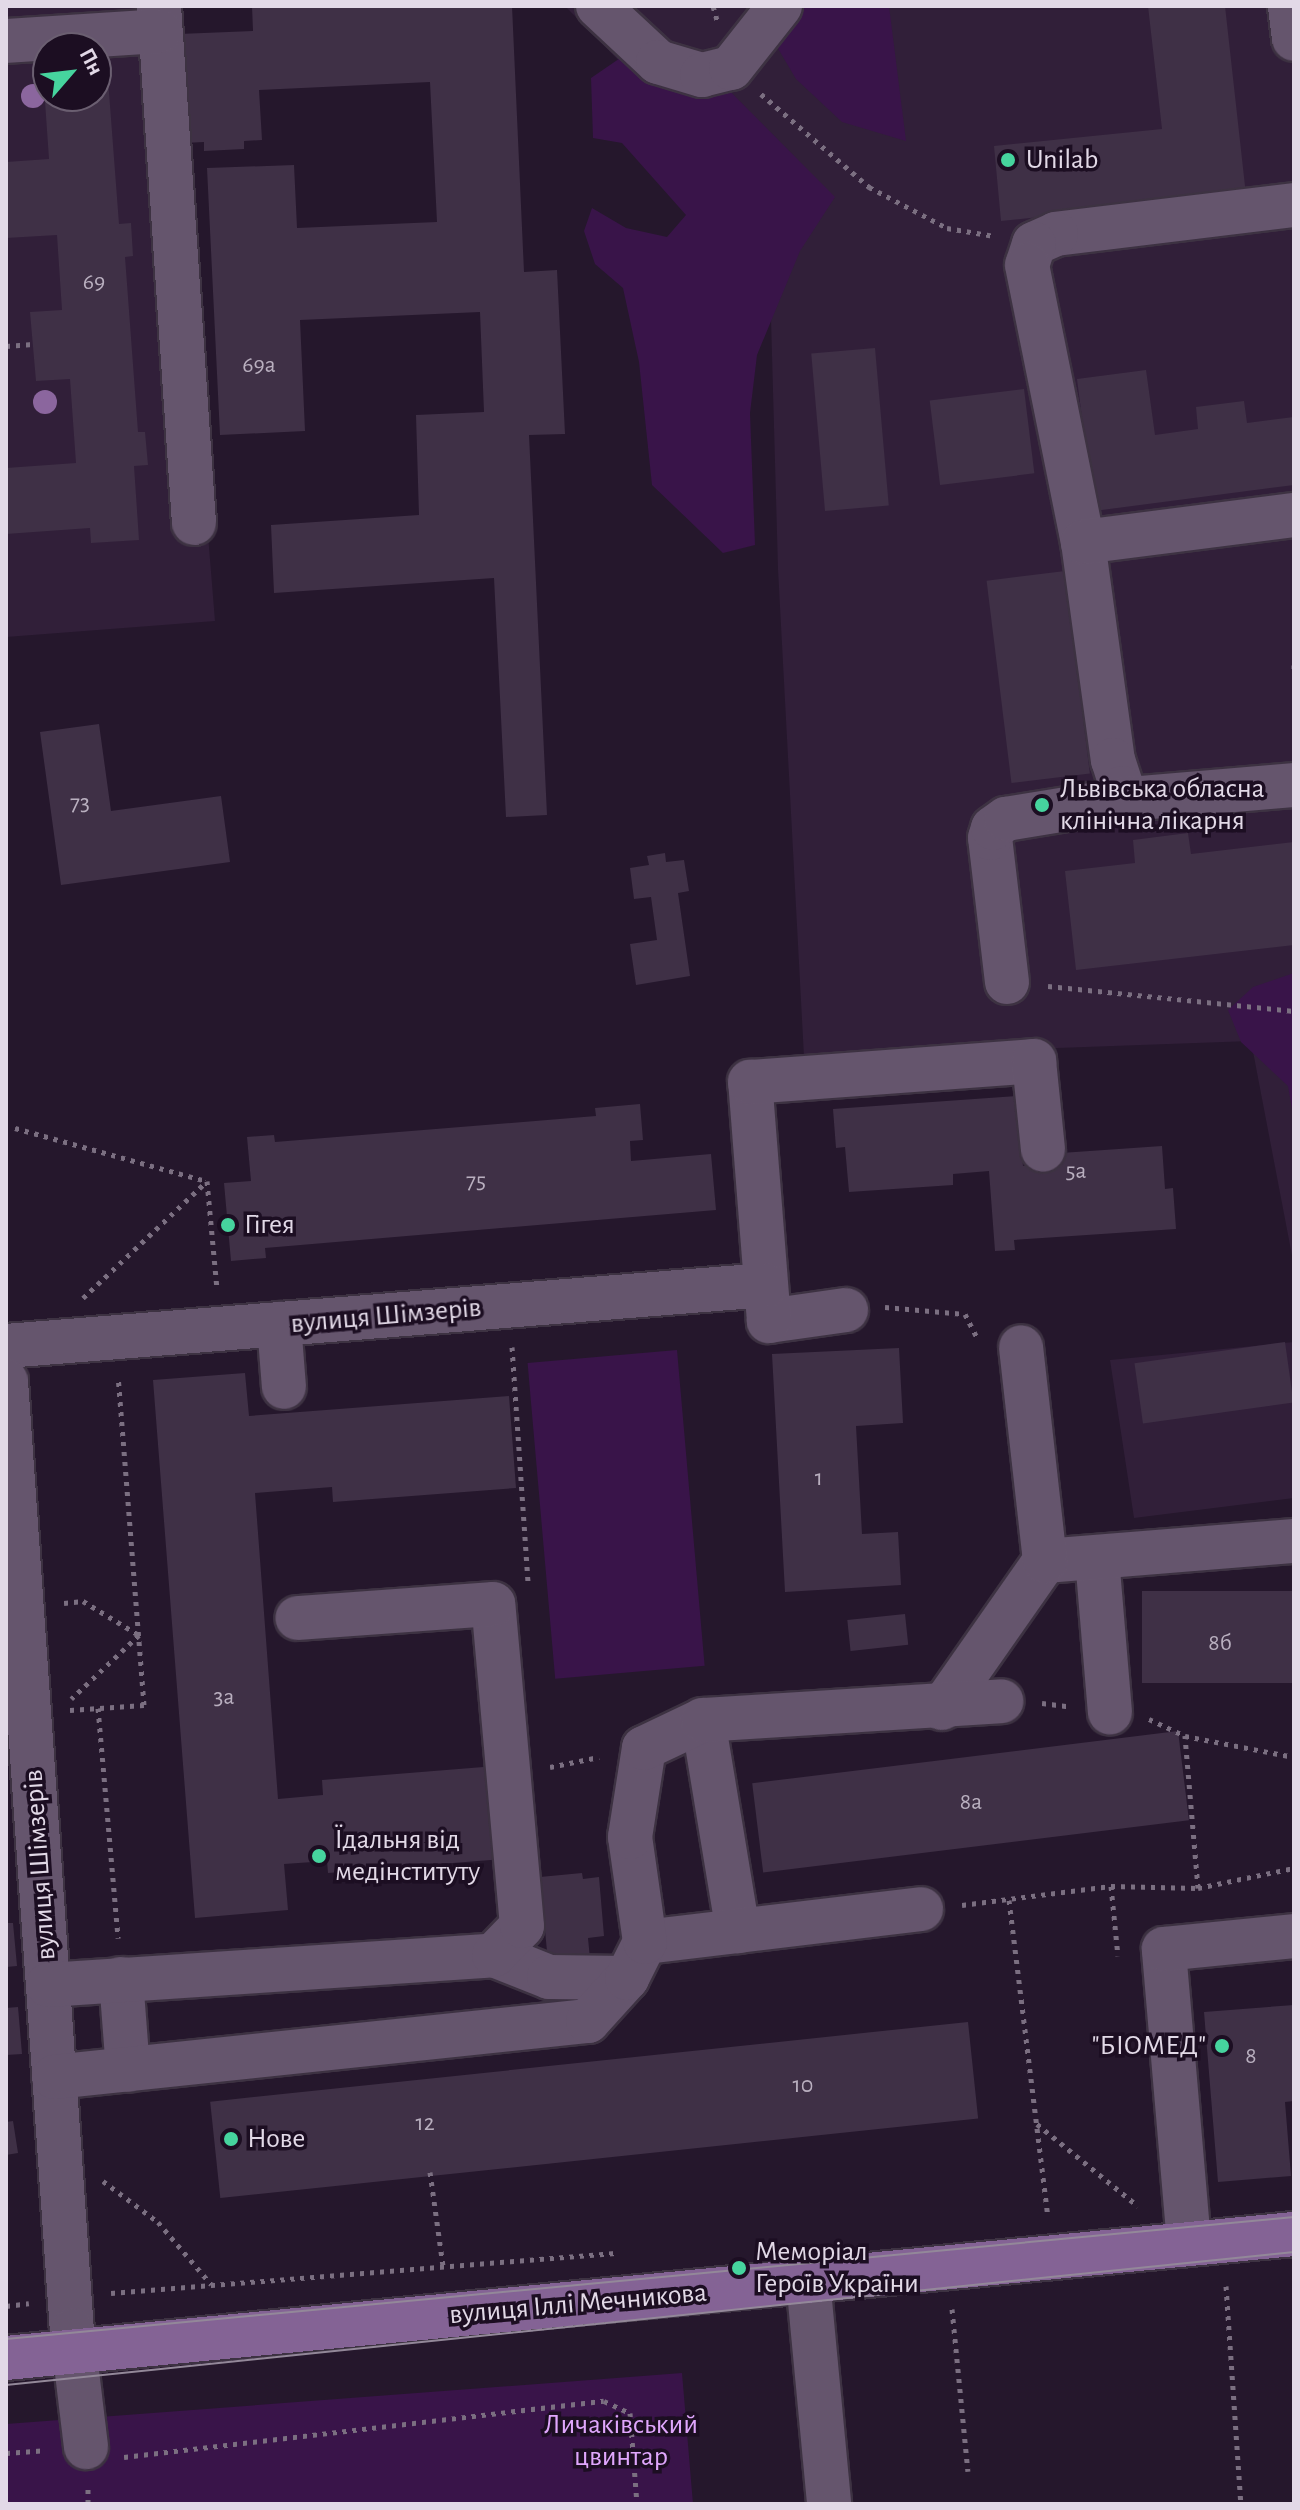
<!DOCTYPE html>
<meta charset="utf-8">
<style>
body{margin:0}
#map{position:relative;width:1300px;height:2510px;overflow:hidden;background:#25172c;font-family:"Alegreya Sans",sans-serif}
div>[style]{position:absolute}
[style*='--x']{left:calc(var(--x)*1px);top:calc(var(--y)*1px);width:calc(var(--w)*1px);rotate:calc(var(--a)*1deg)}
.built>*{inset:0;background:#311f39}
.green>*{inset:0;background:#391449;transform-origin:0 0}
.building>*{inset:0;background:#3f3046;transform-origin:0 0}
.path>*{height:5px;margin-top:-2.5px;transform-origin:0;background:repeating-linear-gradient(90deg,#7b6f81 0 4px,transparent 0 10px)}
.roads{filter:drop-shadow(2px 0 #3d3242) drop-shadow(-2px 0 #3d3242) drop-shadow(0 2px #3d3242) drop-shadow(0 -2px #3d3242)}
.minor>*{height:44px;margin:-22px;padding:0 22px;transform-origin:22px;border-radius:22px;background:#65556d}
.major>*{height:44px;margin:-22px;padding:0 22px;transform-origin:22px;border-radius:22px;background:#846395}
.tram>*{height:2px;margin:-1px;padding:0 1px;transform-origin:1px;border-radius:1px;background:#938899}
.trees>*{width:24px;height:24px;margin:-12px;border-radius:50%;background:#8b669e}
.dots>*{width:22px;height:22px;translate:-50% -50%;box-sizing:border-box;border:4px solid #1c0e22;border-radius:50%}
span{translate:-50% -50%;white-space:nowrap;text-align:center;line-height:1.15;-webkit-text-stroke:7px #1c0e22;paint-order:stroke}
.number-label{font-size:24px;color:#b9afbf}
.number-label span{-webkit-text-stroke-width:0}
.poi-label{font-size:28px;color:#e2d9e7}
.left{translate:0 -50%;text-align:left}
.right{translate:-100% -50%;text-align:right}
.street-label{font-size:28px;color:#e2d9e7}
.park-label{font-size:28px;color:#dfa6fc}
.frame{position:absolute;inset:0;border:8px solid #e2d9e7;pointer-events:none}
.north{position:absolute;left:32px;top:32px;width:80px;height:80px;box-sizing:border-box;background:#1c0e22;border:2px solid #6b5f71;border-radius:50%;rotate:62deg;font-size:22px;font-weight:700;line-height:32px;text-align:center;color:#e2d9e7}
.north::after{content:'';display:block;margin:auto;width:28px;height:36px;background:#46d49e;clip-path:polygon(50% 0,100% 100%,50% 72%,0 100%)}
</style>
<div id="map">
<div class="built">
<i style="clip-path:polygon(evenodd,6px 6px,165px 6px,215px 621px,6px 637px,6px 6px,48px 48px,96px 48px,96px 96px,48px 96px,48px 48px)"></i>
<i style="clip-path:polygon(565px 6px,1294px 6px,1294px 1266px,1251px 1041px,804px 1057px,778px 569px,768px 212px)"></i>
<i style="clip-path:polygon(1294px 1342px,1294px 1498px,1134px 1518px,1110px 1360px)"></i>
</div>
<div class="green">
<i style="clip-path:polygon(753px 6px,889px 6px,906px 141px,842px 122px,796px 79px)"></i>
<i style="clip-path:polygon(648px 39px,687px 48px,835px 197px,800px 251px,757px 355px,750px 413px,755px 545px,723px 553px,652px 485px,639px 362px,623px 288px,595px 264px,584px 231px,592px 208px,626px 228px,667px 237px,686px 215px,622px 143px,593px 138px,591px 78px)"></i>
<i style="clip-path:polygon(1294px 973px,1294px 1121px,1288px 1086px,1241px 1042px,1228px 1010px,1253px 987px)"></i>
<i style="left:677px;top:1350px;width:317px;height:150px;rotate:85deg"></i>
<i style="clip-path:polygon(682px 2373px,693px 2504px,6px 2504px,6px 2424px)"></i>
</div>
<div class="building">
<i style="clip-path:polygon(252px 6px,512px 6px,524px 272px,557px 270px,565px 434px,529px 435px,547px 815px,506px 817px,494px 578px,274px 593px,271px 525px,419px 515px,416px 415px,484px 412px,480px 312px,300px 320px,305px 431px,220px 435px,207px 168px,294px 165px,297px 228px,437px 222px,430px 82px,259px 90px,262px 140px,244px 141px,244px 149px,204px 151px,204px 142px,184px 143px,179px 34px,253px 31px)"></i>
<i style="clip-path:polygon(1148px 6px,1225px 6px,1246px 195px,1001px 221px,994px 146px,1162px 129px)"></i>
<i style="clip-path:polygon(106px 53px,119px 224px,131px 223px,133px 256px,125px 257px,138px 432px,145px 432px,148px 465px,134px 466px,139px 540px,91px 543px,90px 528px,6px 534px,6px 468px,76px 463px,70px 379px,36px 381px,30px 312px,62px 310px,57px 235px,6px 238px,6px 162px,49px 159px,42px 58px,48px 57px,48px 96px,96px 96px,96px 54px)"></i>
<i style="left:875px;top:348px;width:158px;height:64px;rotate:85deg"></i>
<i style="clip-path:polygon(1146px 370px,1155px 435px,1198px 429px,1196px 407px,1244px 401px,1247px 423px,1294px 417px,1294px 485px,1094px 511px,1077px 379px)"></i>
<i style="left:1024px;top:389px;width:85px;height:95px;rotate:83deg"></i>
<i style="left:1065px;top:571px;width:204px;height:79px;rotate:83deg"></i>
<i style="clip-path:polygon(99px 724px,111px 811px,221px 796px,230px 862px,61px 885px,40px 732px)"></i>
<i style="clip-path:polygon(1188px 833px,1191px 854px,1294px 842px,1294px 945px,1076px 970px,1065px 871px,1135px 863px,1133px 840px)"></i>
<i style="clip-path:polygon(665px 853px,666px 862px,684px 860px,689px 891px,678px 893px,690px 976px,636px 985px,630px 944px,657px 940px,651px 897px,634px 899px,630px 868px,649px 865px,647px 856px)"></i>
<i style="clip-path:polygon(1017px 1096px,1023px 1166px,1061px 1164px,1061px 1153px,1162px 1146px,1165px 1189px,1173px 1188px,1176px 1229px,1014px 1240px,1015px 1250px,995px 1251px,989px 1171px,953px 1174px,953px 1185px,849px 1192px,845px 1147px,836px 1148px,833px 1109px)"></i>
<i style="clip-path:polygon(640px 1104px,643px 1140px,630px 1141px,631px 1161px,711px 1154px,716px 1210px,265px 1248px,266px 1258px,231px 1261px,224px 1183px,251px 1181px,247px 1137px,274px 1135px,275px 1142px,596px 1116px,595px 1108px)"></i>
<i style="left:1285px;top:1342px;width:61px;height:152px;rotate:82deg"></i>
<i style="clip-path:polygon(899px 1348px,903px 1423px,856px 1426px,862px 1534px,898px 1532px,901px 1585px,785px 1592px,772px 1354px)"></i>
<i style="clip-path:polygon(245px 1373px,249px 1416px,509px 1396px,516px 1488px,333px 1502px,332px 1487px,255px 1493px,278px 1799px,323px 1795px,322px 1780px,496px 1766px,503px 1859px,328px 1873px,327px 1861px,284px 1864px,288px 1910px,195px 1918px,153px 1380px)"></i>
<i style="left:1294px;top:1591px;width:92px;height:152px;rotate:90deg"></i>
<i style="left:905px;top:1614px;width:31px;height:58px;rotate:84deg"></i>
<i style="left:1178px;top:1731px;width:90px;height:429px;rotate:83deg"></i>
<i style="clip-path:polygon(582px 1873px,583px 1879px,599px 1877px,604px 1936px,588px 1938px,590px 1959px,548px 1962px,540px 1877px)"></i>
<i style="clip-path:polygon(6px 1923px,13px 1923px,17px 1966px,6px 1967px)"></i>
<i style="clip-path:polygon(1294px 2005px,1294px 2101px,1285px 2102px,1291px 2176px,1218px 2182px,1204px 2012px)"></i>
<i style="clip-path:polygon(18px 2007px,22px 2054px,6px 2055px,6px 2008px)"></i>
<i style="left:968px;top:2022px;width:97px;height:762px;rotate:84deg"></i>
<i style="clip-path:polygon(13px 2121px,18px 2153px,6px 2155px,6px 2122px)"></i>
</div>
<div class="path">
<i style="--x:713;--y:6;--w:15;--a:74"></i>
<i style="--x:761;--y:94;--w:143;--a:40.7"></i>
<i style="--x:869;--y:187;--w:88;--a:27.7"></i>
<i style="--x:947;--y:228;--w:48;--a:9.7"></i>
<i style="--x:6;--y:346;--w:27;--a:-4"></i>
<i style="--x:1294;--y:665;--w:8;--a:90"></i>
<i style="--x:1048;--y:986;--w:247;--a:5.8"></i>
<i style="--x:15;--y:1128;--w:198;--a:15.5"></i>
<i style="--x:83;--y:1298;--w:170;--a:-43.3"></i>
<i style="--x:207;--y:1181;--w:107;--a:84.7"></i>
<i style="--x:885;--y:1307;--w:80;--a:5"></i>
<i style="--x:965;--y:1314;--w:29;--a:63"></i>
<i style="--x:512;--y:1347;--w:235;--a:86.1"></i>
<i style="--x:64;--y:1603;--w:19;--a:-6"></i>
<i style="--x:83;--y:1601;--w:66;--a:31.3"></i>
<i style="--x:139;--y:1635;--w:93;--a:136.7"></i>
<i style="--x:1042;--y:1703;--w:26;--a:7"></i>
<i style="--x:98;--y:1708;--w:231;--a:85"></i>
<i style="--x:70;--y:1710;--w:74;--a:-3.9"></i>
<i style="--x:144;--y:1705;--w:328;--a:-94.5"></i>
<i style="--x:1149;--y:1719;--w:40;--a:25"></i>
<i style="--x:1185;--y:1736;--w:111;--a:10.9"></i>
<i style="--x:550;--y:1767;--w:50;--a:-11.5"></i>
<i style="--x:1111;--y:1886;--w:70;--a:84.3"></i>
<i style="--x:1198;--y:1888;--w:98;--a:-11.8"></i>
<i style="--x:1009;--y:1900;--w:319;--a:83"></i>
<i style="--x:962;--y:1905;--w:150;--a:-7.3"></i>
<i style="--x:1111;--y:1886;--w:87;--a:1.3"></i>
<i style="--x:1198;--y:1888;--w:153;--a:-94.9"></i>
<i style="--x:1037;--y:2124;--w:130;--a:39.1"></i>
<i style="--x:430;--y:2172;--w:95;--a:82.1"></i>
<i style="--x:103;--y:2181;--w:69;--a:36.7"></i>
<i style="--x:158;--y:2222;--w:82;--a:49.5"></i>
<i style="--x:1226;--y:2286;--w:219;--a:86.1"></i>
<i style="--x:111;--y:2293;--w:506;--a:-4.54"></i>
<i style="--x:6;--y:2306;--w:23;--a:-7"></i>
<i style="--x:952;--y:2309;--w:163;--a:84.4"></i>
<i style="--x:6;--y:2453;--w:39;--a:-4"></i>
<i style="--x:124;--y:2457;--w:483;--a:-6.7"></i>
<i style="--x:604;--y:2401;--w:29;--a:25"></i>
<i style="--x:630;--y:2413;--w:91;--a:85.6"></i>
<i style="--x:88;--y:2489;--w:15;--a:90"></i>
</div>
<div class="roads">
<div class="minor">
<i style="--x:159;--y:6;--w:518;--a:86.13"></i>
<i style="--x:598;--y:6;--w:82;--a:43"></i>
<i style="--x:658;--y:62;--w:46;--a:16.5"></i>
<i style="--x:702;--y:75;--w:30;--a:-14"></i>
<i style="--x:731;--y:68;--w:79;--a:-51.7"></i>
<i style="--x:1290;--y:6;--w:33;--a:83"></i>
<i style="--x:6;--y:41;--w:154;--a:-3.7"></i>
<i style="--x:1294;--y:205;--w:240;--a:173.1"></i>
<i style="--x:1056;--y:234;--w:24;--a:156"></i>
<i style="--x:1034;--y:244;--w:22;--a:108"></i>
<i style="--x:1027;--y:265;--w:283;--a:78.6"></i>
<i style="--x:1083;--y:542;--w:220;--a:82.2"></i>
<i style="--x:1113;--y:760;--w:29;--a:72"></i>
<i style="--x:1122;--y:788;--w:13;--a:61"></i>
<i style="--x:1128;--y:799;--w:167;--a:-4.8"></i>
<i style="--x:1083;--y:542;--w:213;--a:-7.3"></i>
<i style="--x:1007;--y:982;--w:145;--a:-96.7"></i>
<i style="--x:990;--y:838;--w:10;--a:-73"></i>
<i style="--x:993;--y:828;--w:16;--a:-35"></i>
<i style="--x:1006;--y:819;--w:124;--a:-9.3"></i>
<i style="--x:846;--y:1310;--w:78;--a:171.9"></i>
<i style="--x:769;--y:1321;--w:240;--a:-94.5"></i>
<i style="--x:750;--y:1082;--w:285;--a:-4.2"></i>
<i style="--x:1034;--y:1061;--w:89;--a:84.2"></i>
<i style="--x:279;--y:1324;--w:63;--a:85.5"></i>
<i style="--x:6;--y:1346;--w:762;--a:-4.59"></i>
<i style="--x:6;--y:1381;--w:952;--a:86.03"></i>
<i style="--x:72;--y:2331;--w:117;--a:83.1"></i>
<i style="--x:1097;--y:1558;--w:155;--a:85.2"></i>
<i style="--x:1045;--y:1561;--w:250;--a:-4.6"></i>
<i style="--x:942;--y:1708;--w:179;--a:-55"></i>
<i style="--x:1045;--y:1561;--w:215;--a:-96.4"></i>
<i style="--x:703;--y:1720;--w:214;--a:80.6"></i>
<i style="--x:645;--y:1942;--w:278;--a:-6.8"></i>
<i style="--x:494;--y:1955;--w:59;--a:21.8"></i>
<i style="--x:549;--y:1977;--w:78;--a:0.7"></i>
<i style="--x:121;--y:1979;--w:91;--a:85.6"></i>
<i style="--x:48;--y:1985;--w:447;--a:-3.8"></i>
<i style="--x:494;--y:1955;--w:40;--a:-46"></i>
<i style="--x:522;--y:1926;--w:323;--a:-95.1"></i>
<i style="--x:493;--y:1604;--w:196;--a:175.9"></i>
<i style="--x:54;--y:2077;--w:537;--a:-5.99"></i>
<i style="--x:588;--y:2021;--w:58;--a:-47.8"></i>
<i style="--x:627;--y:1978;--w:40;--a:-63.4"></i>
<i style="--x:645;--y:1942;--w:106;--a:-98.1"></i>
<i style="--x:630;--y:1837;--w:90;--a:-81.1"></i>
<i style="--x:644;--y:1748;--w:65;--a:-25.4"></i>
<i style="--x:703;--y:1720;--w:299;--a:-3.6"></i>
<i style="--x:1189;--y:2243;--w:295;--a:-94.9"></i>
<i style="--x:1164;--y:1949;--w:131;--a:-5.7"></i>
<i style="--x:808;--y:2280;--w:225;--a:84.6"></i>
</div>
<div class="major">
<i style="--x:6;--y:2358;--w:1294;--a:-5.5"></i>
</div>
</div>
<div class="tram">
<i style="--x:6;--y:2339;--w:1294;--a:-5.41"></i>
<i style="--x:6;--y:2385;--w:1295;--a:-5.9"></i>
</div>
<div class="trees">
<i style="left:33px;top:96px"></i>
<i style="left:45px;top:402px"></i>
</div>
<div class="dots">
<i style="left:1008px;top:160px;background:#46d49e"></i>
<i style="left:1042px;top:805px;background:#46d49e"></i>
<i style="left:228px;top:1225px;background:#46d49e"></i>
<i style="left:319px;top:1856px;background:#46d49e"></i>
<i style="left:1222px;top:2046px;background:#46d49e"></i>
<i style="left:231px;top:2139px;background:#46d49e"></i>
<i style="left:739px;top:2268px;background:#46d49e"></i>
</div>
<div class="number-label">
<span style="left:94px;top:283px">69</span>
<span style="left:259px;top:366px">69а</span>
<span style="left:80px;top:804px">73</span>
<span style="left:1076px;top:1172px">5а</span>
<span style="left:476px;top:1182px">75</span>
<span style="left:819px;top:1479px">1</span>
<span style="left:1220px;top:1644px">8б</span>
<span style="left:224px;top:1698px">3а</span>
<span style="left:971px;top:1803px">8а</span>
<span style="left:1251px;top:2057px">8</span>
<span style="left:803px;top:2086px">10</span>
<span style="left:425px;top:2124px">12</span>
</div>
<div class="poi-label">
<span class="left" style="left:1026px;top:160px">Unilab</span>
<span class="left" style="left:1060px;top:805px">Львівська обласна<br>клінічна лікарня</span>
<span class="left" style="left:244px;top:1225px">Гігея</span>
<span class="left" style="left:335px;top:1856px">Їдальня від<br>медінституту</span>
<span class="right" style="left:1206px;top:2046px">"БІОМЕД"</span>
<span class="left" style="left:247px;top:2139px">Нове</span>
<span class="left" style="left:755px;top:2268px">Меморіал<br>Героїв України</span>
</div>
<div class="street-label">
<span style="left:386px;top:1316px;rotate:-5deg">вулиця Шімзерів</span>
<span style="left:40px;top:1865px;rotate:-94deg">вулиця Шімзерів</span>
<span style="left:578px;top:2304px;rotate:-5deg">вулиця Іллі Мечникова</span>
</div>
<div class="park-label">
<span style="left:621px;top:2441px">Личаківський<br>цвинтар</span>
</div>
<div class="frame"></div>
<div class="north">Пн</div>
</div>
